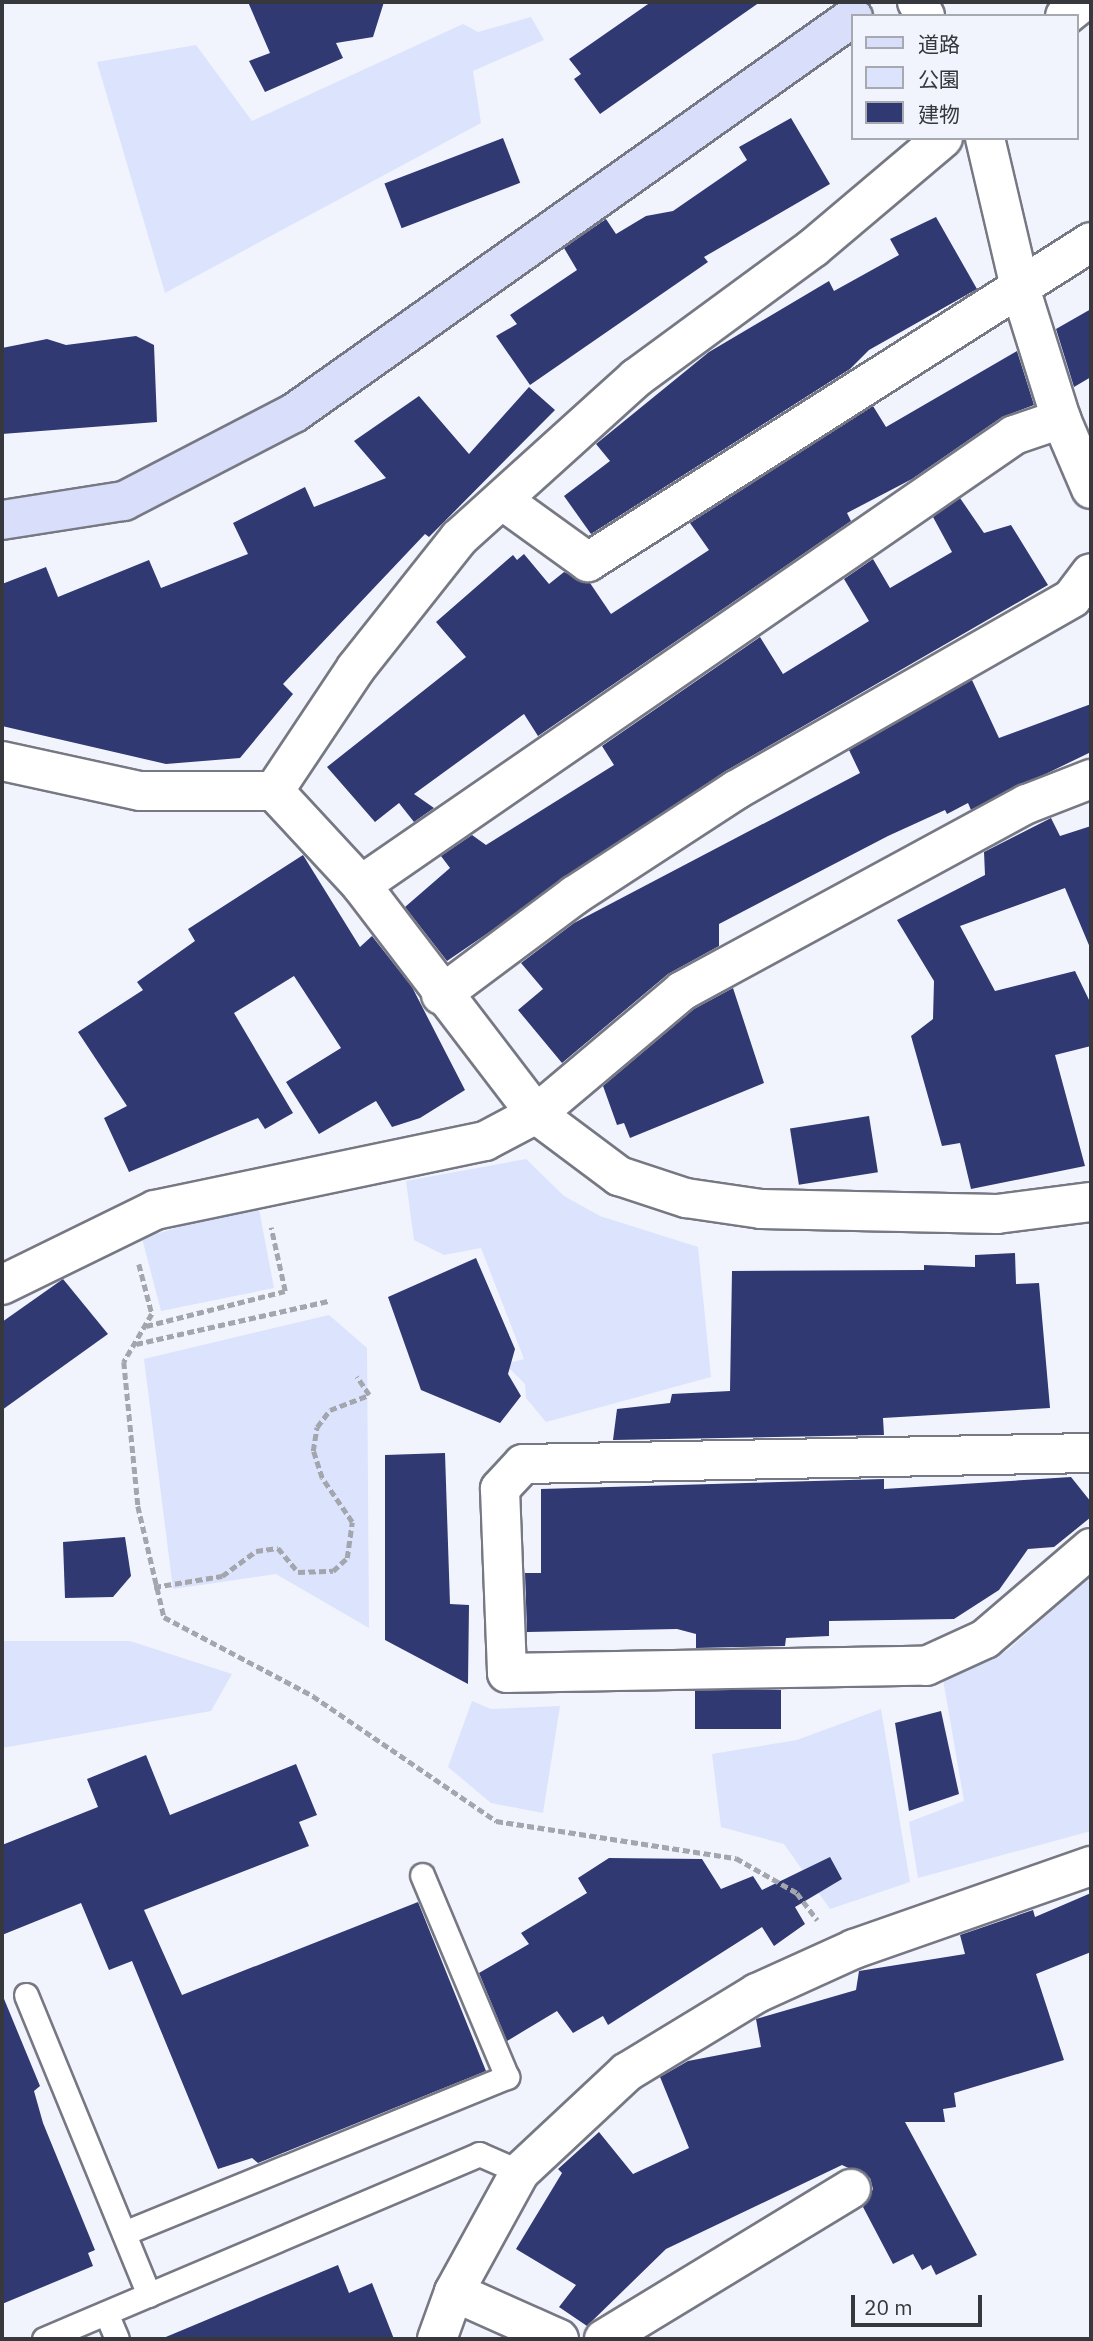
<!DOCTYPE html>
<meta charset="utf-8">
<style>
body{margin:0}
#map{position:relative;width:1093px;height:2341px;overflow:hidden;background:#f1f4fd;font-family:"IBM Plex Sans","Noto Sans JP",sans-serif}
div>[style]{position:absolute}
[style*='--x']{left:calc(var(--x)*1px);top:calc(var(--y)*1px);width:calc(var(--w)*1px);rotate:calc(var(--a)*1deg)}
.green>*{inset:0;background:#dce3fd}
.building>*{inset:0;background:#303972;transform-origin:0 0}
.path>*{height:4.5px;margin-top:-2.25px;transform-origin:0;background:repeating-linear-gradient(90deg,#a4a6ae 0 7px,transparent 0 10.5px)}
.roads{filter:drop-shadow(2px 0 #767883) drop-shadow(-2px 0 #767883) drop-shadow(0 2px #767883) drop-shadow(0 -2px #767883)}
.lane>*{height:23px;margin:-11.5px;padding:0 11.5px;transform-origin:11.5px;border-radius:11.5px;background:#fff}
.street>*{height:38px;margin:-19px;padding:0 19px;transform-origin:19px;border-radius:19px;background:#fff}
.secondary>*{height:38px;margin:-19px;padding:0 19px;transform-origin:19px;border-radius:19px;background:#d9defa}
span{translate:-50% -50%;white-space:nowrap;text-align:center;line-height:1.15;-webkit-text-stroke:7px #f1f4fd;paint-order:stroke}
.frame{position:absolute;inset:0;border:4px solid #37383d;pointer-events:none}
.legend{position:absolute;left:851px;top:14px;width:228px;height:126px;box-sizing:border-box;background:#f1f4fd;border:2px solid #a7a9b0;margin:0;padding:9px 12px;list-style:none;font-size:21px;color:#37383d}
.legend li{display:flex;align-items:center;gap:14px;height:35px}
.legend b{width:35px;border:2px solid #a7a9b0}
.scale{position:absolute;left:851px;top:2295px;width:131px;height:32px;box-sizing:border-box;border:4px solid #37383d;border-top:0;padding-left:9px;font-size:21px;line-height:24px;white-space:nowrap;color:#37383d;-webkit-text-stroke:5px #f1f4fd;paint-order:stroke}
</style>
<div id="map">
<div class="green">
<i style="clip-path:polygon(531px 17px,544px 40px,473px 71px,481px 123px,165px 293px,97px 62px,196px 45px,252px 121px,463px 24px,478px 32px)"></i>
<i style="clip-path:polygon(526px 1159px,564px 1196px,600px 1216px,698px 1247px,711px 1377px,546px 1422px,526px 1398px,525px 1384px,505px 1364px,524px 1359px,481px 1248px,444px 1255px,414px 1240px,406px 1181px)"></i>
<i style="clip-path:polygon(258px 1204px,274px 1288px,161px 1311px,142px 1238px)"></i>
<i style="clip-path:polygon(329px 1315px,367px 1348px,369px 1628px,276px 1574px,173px 1589px,144px 1359px)"></i>
<i style="clip-path:polygon(1091px 1575px,1091px 1831px,918px 1878px,909px 1822px,964px 1801px,943px 1679px,1008px 1650px)"></i>
<i style="clip-path:polygon(2px 1641px,130px 1641px,232px 1674px,211px 1711px,2px 1748px)"></i>
<i style="clip-path:polygon(472px 1701px,491px 1709px,560px 1706px,543px 1813px,491px 1803px,448px 1767px)"></i>
<i style="clip-path:polygon(881px 1709px,910px 1882px,830px 1909px,784px 1844px,721px 1827px,712px 1754px,797px 1740px)"></i>
</div>
<div class="building">
<i style="clip-path:polygon(248px 2px,384px 2px,373px 37px,336px 43px,343px 58px,265px 92px,249px 61px,270px 53px)"></i>
<i style="clip-path:polygon(651px 2px,760px 2px,600px 114px,574px 79px,581px 74px,569px 59px)"></i>
<i style="clip-path:polygon(791px 118px,830px 184px,704px 257px,708px 262px,530px 385px,496px 336px,517px 324px,510px 315px,577px 270px,564px 248px,606px 219px,616px 234px,646px 216px,673px 211px,747px 160px,739px 147px)"></i>
<i style="left:503px;top:138px;width:48px;height:127px;rotate:69deg"></i>
<i style="clip-path:polygon(936px 217px,977px 289px,869px 350px,850px 369px,591px 534px,564px 496px,610px 461px,596px 444px,709px 352px,829px 281px,834px 291px,899px 255px,890px 239px)"></i>
<i style="clip-path:polygon(1091px 309px,1091px 377px,1074px 387px,1056px 329px)"></i>
<i style="clip-path:polygon(136px 336px,154px 345px,157px 422px,2px 434px,2px 348px,47px 339px,66px 345px)"></i>
<i style="clip-path:polygon(1017px 351px,1034px 405px,1002px 417px,912px 479px,847px 513px,851px 521px,538px 736px,524px 714px,414px 794px,434px 808px,414px 822px,399px 803px,375px 822px,327px 767px,466px 657px,436px 622px,513px 555px,517px 560px,524px 554px,549px 584px,564px 572px,590px 583px,611px 614px,709px 550px,690px 523px,873px 406px,886px 427px)"></i>
<i style="clip-path:polygon(529px 387px,555px 410px,429px 537px,425px 534px,283px 684px,293px 694px,240px 758px,166px 764px,2px 726px,2px 584px,46px 567px,58px 597px,149px 560px,161px 588px,248px 554px,233px 523px,305px 487px,314px 507px,386px 478px,354px 441px,419px 396px,469px 454px)"></i>
<i style="clip-path:polygon(960px 498px,984px 533px,1011px 525px,1048px 585px,724px 772px,447px 961px,405px 907px,450px 868px,441px 856px,472px 835px,486px 845px,614px 765px,602px 746px,760px 637px,783px 674px,869px 621px,844px 579px,873px 559px,890px 588px,952px 552px,933px 517px)"></i>
<i style="clip-path:polygon(972px 680px,999px 738px,1091px 704px,1091px 752px,971px 810px,968px 803px,947px 814px,945px 810px,888px 836px,719px 924px,719px 946px,668px 974px,562px 1063px,518px 1010px,543px 989px,521px 963px,574px 923px,860px 773px,849px 750px)"></i>
<i style="clip-path:polygon(1051px 818px,1060px 836px,1091px 826px,1091px 950px,1065px 888px,960px 926px,995px 991px,1075px 971px,1091px 1004px,1091px 1046px,1055px 1055px,1085px 1166px,971px 1189px,960px 1143px,942px 1146px,911px 1036px,933px 1019px,934px 981px,897px 920px,985px 875px,984px 852px)"></i>
<i style="clip-path:polygon(303px 855px,360px 947px,372px 936px,412px 987px,465px 1090px,420px 1118px,392px 1127px,376px 1101px,319px 1134px,286px 1082px,341px 1048px,294px 976px,234px 1013px,293px 1113px,265px 1129px,258px 1118px,129px 1172px,104px 1118px,127px 1106px,78px 1032px,143px 990px,137px 982px,195px 941px,188px 929px)"></i>
<i style="clip-path:polygon(733px 988px,764px 1083px,630px 1138px,624px 1123px,617px 1125px,603px 1086px,694px 1009px)"></i>
<i style="left:869px;top:1116px;width:57px;height:80px;rotate:81deg"></i>
<i style="clip-path:polygon(1015px 1253px,1016px 1284px,1039px 1283px,1050px 1408px,883px 1418px,884px 1435px,613px 1440px,617px 1409px,670px 1403px,672px 1394px,730px 1391px,732px 1271px,924px 1270px,924px 1265px,975px 1267px,975px 1255px)"></i>
<i style="clip-path:polygon(476px 1258px,515px 1349px,508px 1374px,521px 1396px,500px 1423px,421px 1390px,388px 1297px)"></i>
<i style="clip-path:polygon(63px 1279px,108px 1334px,2px 1410px,2px 1322px)"></i>
<i style="clip-path:polygon(445px 1453px,450px 1604px,469px 1605px,468px 1684px,385px 1640px,385px 1455px)"></i>
<i style="clip-path:polygon(1071px 1477px,1091px 1502px,1091px 1517px,1054px 1547px,1028px 1549px,999px 1590px,954px 1619px,829px 1621px,829px 1636px,786px 1638px,785px 1646px,696px 1648px,696px 1634px,677px 1629px,527px 1632px,525px 1573px,541px 1573px,541px 1489px,884px 1479px,884px 1489px)"></i>
<i style="clip-path:polygon(125px 1537px,131px 1576px,113px 1597px,65px 1598px,63px 1542px)"></i>
<i style="left:781px;top:1690px;width:39px;height:86px;rotate:90deg"></i>
<i style="clip-path:polygon(941px 1711px,959px 1794px,909px 1811px,895px 1723px)"></i>
<i style="clip-path:polygon(146px 1755px,170px 1815px,296px 1764px,317px 1815px,299px 1822px,309px 1846px,144px 1910px,182px 1995px,418px 1902px,486px 2071px,258px 2163px,252px 2158px,218px 2169px,132px 1961px,109px 1970px,81px 1903px,2px 1935px,2px 1845px,98px 1807px,87px 1779px)"></i>
<i style="clip-path:polygon(830px 1857px,842px 1879px,795px 1907px,805px 1924px,774px 1946px,762px 1927px,608px 2025px,603px 2016px,573px 2033px,557px 2011px,507px 2041px,479px 1973px,529px 1944px,521px 1933px,587px 1893px,578px 1878px,609px 1858px,702px 1859px,721px 1889px,753px 1876px,762px 1890px)"></i>
<i style="clip-path:polygon(1091px 1893px,1091px 1952px,1036px 1974px,1064px 2060px,954px 2093px,956px 2107px,943px 2109px,945px 2122px,905px 2122px,977px 2255px,936px 2275px,931px 2265px,922px 2270px,913px 2254px,893px 2264px,863px 2207px,873px 2189px,870px 2178px,842px 2165px,666px 2249px,587px 2326px,559px 2307px,576px 2285px,516px 2249px,562px 2173px,558px 2169px,599px 2132px,633px 2174px,689px 2148px,660px 2077px,688px 2061px,761px 2047px,756px 2019px,856px 1990px,859px 1971px,965px 1954px,960px 1935px,1033px 1910px,1035px 1917px)"></i>
<i style="clip-path:polygon(2px 1994px,40px 2086px,34px 2091px,43px 2123px,95px 2250px,88px 2253px,93px 2266px,2px 2304px)"></i>
<i style="clip-path:polygon(338px 2265px,349px 2293px,372px 2283px,394px 2339px,161px 2339px)"></i>
</div>
<div class="path">
<i style="--x:139;--y:1264;--w:52;--a:75.4"></i>
<i style="--x:152;--y:1314;--w:56;--a:120.3"></i>
<i style="--x:124;--y:1362;--w:145;--a:84.4"></i>
<i style="--x:138;--y:1506;--w:114;--a:76.8"></i>
<i style="--x:164;--y:1617;--w:169;--a:27.9"></i>
<i style="--x:313;--y:1696;--w:222;--a:34.3"></i>
<i style="--x:496;--y:1821;--w:243;--a:8.8"></i>
<i style="--x:736;--y:1858;--w:70;--a:29.8"></i>
<i style="--x:797;--y:1893;--w:34;--a:53"></i>
<i style="--x:146;--y:1326;--w:143;--a:-14.1"></i>
<i style="--x:285;--y:1291;--w:65;--a:-102.5"></i>
<i style="--x:136;--y:1344;--w:198;--a:-12.6"></i>
<i style="--x:154;--y:1587;--w:69;--a:-9.2"></i>
<i style="--x:222;--y:1576;--w:42;--a:-36.3"></i>
<i style="--x:256;--y:1551;--w:22;--a:-8"></i>
<i style="--x:278;--y:1548;--w:31;--a:50"></i>
<i style="--x:298;--y:1572;--w:35;--a:-2"></i>
<i style="--x:333;--y:1571;--w:19;--a:-43"></i>
<i style="--x:347;--y:1558;--w:36;--a:-82"></i>
<i style="--x:352;--y:1522;--w:53;--a:-124.3"></i>
<i style="--x:322;--y:1478;--w:28;--a:-108"></i>
<i style="--x:313;--y:1451;--w:24;--a:-81"></i>
<i style="--x:317;--y:1427;--w:21;--a:-53"></i>
<i style="--x:330;--y:1410;--w:42;--a:-21"></i>
<i style="--x:369;--y:1395;--w:22;--a:-124"></i>
</div>
<div class="roads">
<div class="lane">
<i style="--x:26;--y:1995;--w:324;--a:67.7"></i>
<i style="--x:124;--y:2233;--w:414;--a:-22.2"></i>
<i style="--x:507;--y:2077;--w:219;--a:-112.8"></i>
<i style="--x:106;--y:2313;--w:28;--a:67"></i>
<i style="--x:44;--y:2339;--w:473;--a:-23"></i>
<i style="--x:479;--y:2154;--w:45;--a:23.7"></i>
</div>
<div class="street">
<i style="--x:917;--y:2;--w:16;--a:60"></i>
<i style="--x:1065;--y:16;--w:22;--a:-39"></i>
<i style="--x:985;--y:138;--w:157;--a:76.8"></i>
<i style="--x:1021;--y:291;--w:134;--a:72.6"></i>
<i style="--x:1061;--y:419;--w:76;--a:66.8"></i>
<i style="--x:502;--y:500;--w:106;--a:35.8"></i>
<i style="--x:588;--y:562;--w:596;--a:-32.46"></i>
<i style="--x:2;--y:761;--w:141;--a:12.3"></i>
<i style="--x:140;--y:791;--w:134;--a:0"></i>
<i style="--x:274;--y:791;--w:128;--a:47.2"></i>
<i style="--x:361;--y:885;--w:288;--a:52.6"></i>
<i style="--x:536;--y:1114;--w:104;--a:36.8"></i>
<i style="--x:619;--y:1176;--w:71;--a:18.2"></i>
<i style="--x:686;--y:1198;--w:76;--a:8.3"></i>
<i style="--x:761;--y:1209;--w:236;--a:1.2"></i>
<i style="--x:997;--y:1214;--w:95;--a:-7.3"></i>
<i style="--x:274;--y:791;--w:148;--a:-56.3"></i>
<i style="--x:356;--y:668;--w:166;--a:-51.6"></i>
<i style="--x:459;--y:538;--w:239;--a:-42.1"></i>
<i style="--x:636;--y:378;--w:220;--a:-36.3"></i>
<i style="--x:813;--y:248;--w:170;--a:-40.2"></i>
<i style="--x:361;--y:885;--w:793;--a:-34.57"></i>
<i style="--x:1014;--y:435;--w:50;--a:-18.8"></i>
<i style="--x:441;--y:995;--w:167;--a:-36.7"></i>
<i style="--x:575;--y:895;--w:192;--a:-33.1"></i>
<i style="--x:736;--y:790;--w:387;--a:-29.7"></i>
<i style="--x:1072;--y:598;--w:31;--a:-53"></i>
<i style="--x:2;--y:1285;--w:170;--a:-26.1"></i>
<i style="--x:155;--y:1210;--w:337;--a:-11.8"></i>
<i style="--x:485;--y:1141;--w:58;--a:-27.9"></i>
<i style="--x:536;--y:1114;--w:191;--a:-40.1"></i>
<i style="--x:682;--y:991;--w:392;--a:-28.5"></i>
<i style="--x:1027;--y:804;--w:69;--a:-21.3"></i>
<i style="--x:1091;--y:1453;--w:568;--a:178.89"></i>
<i style="--x:523;--y:1464;--w:34;--a:133"></i>
<i style="--x:500;--y:1489;--w:184;--a:87.8"></i>
<i style="--x:507;--y:1673;--w:419;--a:-1"></i>
<i style="--x:926;--y:1666;--w:65;--a:-24.6"></i>
<i style="--x:985;--y:1639;--w:140;--a:-40.6"></i>
<i style="--x:454;--y:2292;--w:115;--a:24.1"></i>
<i style="--x:437;--y:2339;--w:50;--a:-70.1"></i>
<i style="--x:454;--y:2292;--w:137;--a:-61.2"></i>
<i style="--x:520;--y:2172;--w:146;--a:-43.1"></i>
<i style="--x:627;--y:2072;--w:152;--a:-31.3"></i>
<i style="--x:757;--y:1993;--w:107;--a:-24.4"></i>
<i style="--x:854;--y:1949;--w:251;--a:-19.3"></i>
<i style="--x:604;--y:2339;--w:289;--a:-31.3"></i>
</div>
<div class="secondary">
<i style="--x:2;--y:520;--w:123;--a:-8.9"></i>
<i style="--x:124;--y:501;--w:191;--a:-27.4"></i>
<i style="--x:294;--y:413;--w:685;--a:-35.31"></i>
</div>
</div>
<div class="frame"></div>
<ul class="legend">
<li><b style="height:9px;background:#d9defa"></b>道路</li>
<li><b style="height:19px;background:#dce3fd"></b>公園</li>
<li><b style="height:19px;background:#303972"></b>建物</li>
</ul>
<div class="scale">20 m</div>
</div>
